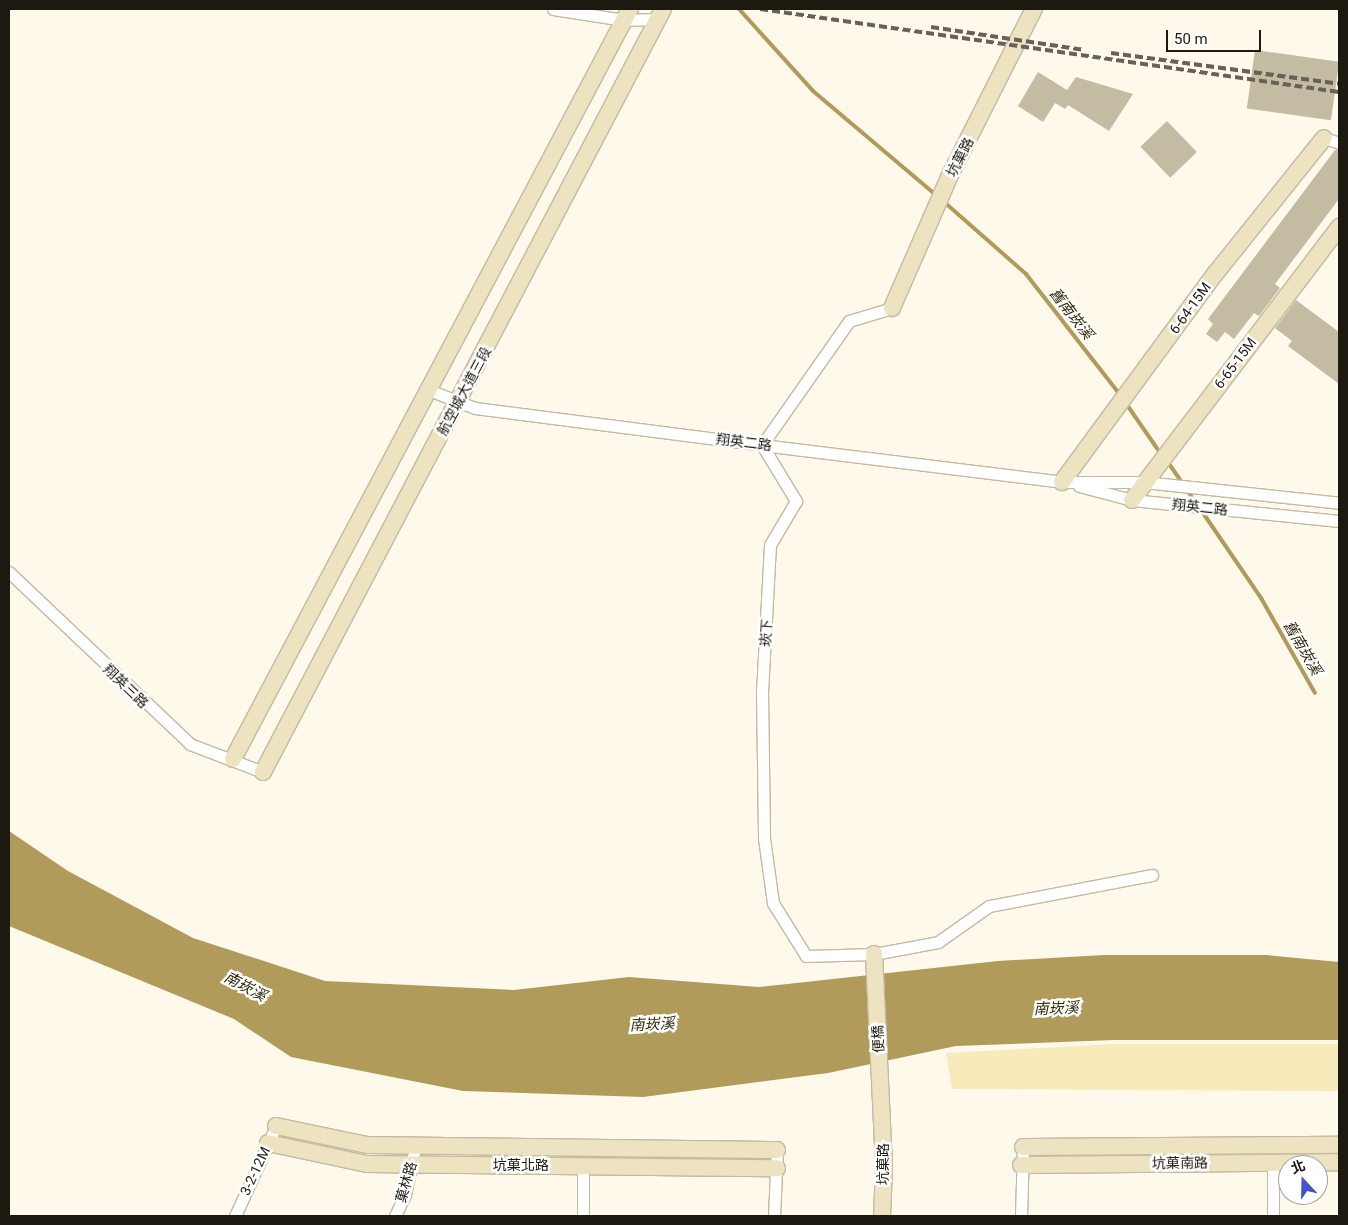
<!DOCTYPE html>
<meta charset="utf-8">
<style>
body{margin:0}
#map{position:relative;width:1348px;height:1225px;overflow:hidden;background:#fef9ea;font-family:Roboto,"Noto Sans TC",sans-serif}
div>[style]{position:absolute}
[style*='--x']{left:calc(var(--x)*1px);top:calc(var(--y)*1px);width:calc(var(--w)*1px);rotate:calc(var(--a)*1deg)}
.green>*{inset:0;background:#f9eabc}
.water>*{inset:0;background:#b09b5b}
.stream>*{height:4px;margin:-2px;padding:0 2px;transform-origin:2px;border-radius:2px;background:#b09b5b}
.building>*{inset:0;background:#c3bca3;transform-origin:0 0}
.roads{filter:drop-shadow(1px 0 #c2baa2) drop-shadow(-1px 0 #c2baa2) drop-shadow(0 1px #c2baa2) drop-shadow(0 -1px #c2baa2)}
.street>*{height:11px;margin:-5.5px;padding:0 5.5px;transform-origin:5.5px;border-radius:5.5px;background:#fff}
.secondary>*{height:16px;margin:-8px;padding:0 8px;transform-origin:8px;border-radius:8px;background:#ede3c0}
.rail>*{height:4px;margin-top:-2px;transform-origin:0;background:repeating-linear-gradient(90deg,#666257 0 8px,transparent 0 12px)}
span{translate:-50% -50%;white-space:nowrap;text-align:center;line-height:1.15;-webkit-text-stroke:5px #fff;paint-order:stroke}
.street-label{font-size:14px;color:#1c1910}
.water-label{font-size:15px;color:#31280a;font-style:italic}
.frame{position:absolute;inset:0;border:10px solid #1c1910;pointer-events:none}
.north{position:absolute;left:1278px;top:1155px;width:50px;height:50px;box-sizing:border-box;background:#fff;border:1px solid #a4a39f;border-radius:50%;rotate:339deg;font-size:14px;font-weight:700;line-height:20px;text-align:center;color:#1c1910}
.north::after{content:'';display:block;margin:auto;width:18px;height:22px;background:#4454c8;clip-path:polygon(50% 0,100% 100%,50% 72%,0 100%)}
.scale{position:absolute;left:1166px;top:30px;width:95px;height:22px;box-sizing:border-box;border:2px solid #1c1910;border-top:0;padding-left:6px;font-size:15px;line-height:18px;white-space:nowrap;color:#1c1910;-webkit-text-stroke:4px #fff;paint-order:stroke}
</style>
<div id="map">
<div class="green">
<i style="clip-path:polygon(1115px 1044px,1339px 1044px,1339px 1091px,952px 1089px,946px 1053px)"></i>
</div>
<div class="water">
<i style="clip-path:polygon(9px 831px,68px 871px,193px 938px,325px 981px,514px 990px,629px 977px,759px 987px,998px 961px,1104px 955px,1266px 955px,1339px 962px,1339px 1040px,1114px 1040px,956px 1046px,828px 1073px,643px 1097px,463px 1091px,291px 1057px,234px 1019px,9px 926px)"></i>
</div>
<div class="stream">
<i style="--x:739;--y:9;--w:110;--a:47.9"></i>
<i style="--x:813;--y:91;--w:161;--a:40.2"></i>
<i style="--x:943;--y:201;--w:111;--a:41.3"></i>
<i style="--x:1026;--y:274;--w:155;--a:52.1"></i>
<i style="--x:1125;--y:402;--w:63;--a:55.3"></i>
<i style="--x:1167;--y:461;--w:28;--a:55"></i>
<i style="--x:1187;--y:490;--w:18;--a:56"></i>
<i style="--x:1201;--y:510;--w:107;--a:55.7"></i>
<i style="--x:1261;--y:598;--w:109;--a:60.4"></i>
</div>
<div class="building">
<i style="left:1255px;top:50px;width:85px;height:59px;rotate:8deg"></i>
<i style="clip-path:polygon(1038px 72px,1067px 90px,1076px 77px,1133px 94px,1109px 131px,1068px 105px,1065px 109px,1055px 103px,1043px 122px,1018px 106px)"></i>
<i style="left:1167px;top:121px;width:43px;height:37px;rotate:46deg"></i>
<i style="clip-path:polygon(1335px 150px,1339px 150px,1339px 199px,1275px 284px,1280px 288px,1259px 316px,1254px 313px,1234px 339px,1225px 332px,1217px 342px,1206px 334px,1213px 324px,1208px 319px)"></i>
<i style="clip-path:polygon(1296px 300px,1339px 332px,1339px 384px,1288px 346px,1292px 341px,1275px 328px)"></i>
</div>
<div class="roads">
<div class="street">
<i style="--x:553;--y:9;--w:72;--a:8.8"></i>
<i style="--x:624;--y:20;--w:32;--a:-2"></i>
<i style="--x:1324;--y:138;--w:16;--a:18"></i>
<i style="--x:892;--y:308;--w:45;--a:163.2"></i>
<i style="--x:849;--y:321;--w:151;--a:125.1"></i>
<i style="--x:762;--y:445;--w:66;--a:58.7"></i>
<i style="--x:796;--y:501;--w:51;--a:120.6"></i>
<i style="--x:770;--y:545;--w:146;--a:93.1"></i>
<i style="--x:762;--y:691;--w:147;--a:89.2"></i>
<i style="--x:764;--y:838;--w:66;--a:82.1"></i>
<i style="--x:773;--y:903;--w:62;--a:58.1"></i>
<i style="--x:806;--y:956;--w:68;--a:-1.7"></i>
<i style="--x:874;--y:954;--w:65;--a:-10.6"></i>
<i style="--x:938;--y:942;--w:62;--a:-35.2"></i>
<i style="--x:989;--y:906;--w:166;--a:-10.8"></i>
<i style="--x:429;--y:390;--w:49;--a:21.4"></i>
<i style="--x:475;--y:408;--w:289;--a:7.3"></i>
<i style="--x:762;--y:445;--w:302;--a:7"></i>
<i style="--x:1062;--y:482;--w:82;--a:0"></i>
<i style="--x:1144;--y:482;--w:196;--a:6.1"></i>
<i style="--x:1079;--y:486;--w:55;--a:14.8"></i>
<i style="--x:1132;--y:500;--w:208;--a:5.8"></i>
<i style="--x:9;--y:572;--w:250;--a:43.5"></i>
<i style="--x:190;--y:744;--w:78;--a:21"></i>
<i style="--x:583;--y:1165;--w:51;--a:90"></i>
<i style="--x:235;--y:1216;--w:99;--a:-65.5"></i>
<i style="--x:395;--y:1216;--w:23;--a:-65"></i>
<i style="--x:405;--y:1195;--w:49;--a:-78.2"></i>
<i style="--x:774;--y:1216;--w:66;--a:-87.4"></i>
<i style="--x:1021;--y:1216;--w:69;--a:-88.3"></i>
<i style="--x:1273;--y:1216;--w:54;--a:-90"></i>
</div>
<div class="secondary">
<i style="--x:892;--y:308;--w:145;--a:-66.4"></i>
<i style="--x:950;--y:175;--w:186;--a:-63.2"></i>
<i style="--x:1062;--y:482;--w:258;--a:-53.7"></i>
<i style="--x:1215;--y:274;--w:174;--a:-51.3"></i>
<i style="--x:1132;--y:500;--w:343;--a:-52.8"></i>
<i style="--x:233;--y:759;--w:849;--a:-62.11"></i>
<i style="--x:263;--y:772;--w:861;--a:-62.33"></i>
<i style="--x:874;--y:954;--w:213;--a:87.3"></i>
<i style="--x:884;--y:1167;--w:49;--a:92.3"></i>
<i style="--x:276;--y:1126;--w:93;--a:11.8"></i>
<i style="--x:367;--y:1145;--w:410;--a:0.7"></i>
<i style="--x:268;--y:1143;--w:101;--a:12"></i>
<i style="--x:367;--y:1164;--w:410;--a:0.6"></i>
<i style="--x:1023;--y:1147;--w:316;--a:-0.4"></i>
<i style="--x:1021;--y:1165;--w:318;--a:-0.5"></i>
</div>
</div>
<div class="rail">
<i style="--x:760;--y:9;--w:585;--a:8.16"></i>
<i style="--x:931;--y:27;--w:155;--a:8.5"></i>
<i style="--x:1111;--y:53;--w:230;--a:7.7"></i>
</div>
<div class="street-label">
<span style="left:960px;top:157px;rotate:-63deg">坑菓路</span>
<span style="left:1190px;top:308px;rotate:-54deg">6-64-15M</span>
<span style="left:1235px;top:363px;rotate:-53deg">6-65-15M</span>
<span style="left:464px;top:391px;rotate:-62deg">航空城大道三段</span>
<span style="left:744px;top:442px;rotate:7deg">翔英二路</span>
<span style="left:1200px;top:507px;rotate:6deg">翔英二路</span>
<span style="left:766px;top:633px;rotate:-86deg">崁下</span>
<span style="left:126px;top:686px;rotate:44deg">翔英三路</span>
<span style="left:878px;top:1039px;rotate:-93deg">便橋</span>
<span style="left:1180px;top:1163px;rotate:-1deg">坑菓南路</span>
<span style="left:883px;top:1164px;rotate:-90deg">坑菓路</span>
<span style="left:521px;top:1165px">坑菓北路</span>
<span style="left:255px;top:1171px;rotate:-65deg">3-2-12M</span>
<span style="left:406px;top:1182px;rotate:-74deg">菓林路</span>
</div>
<div class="water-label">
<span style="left:1071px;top:314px;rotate:52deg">舊南崁溪</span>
<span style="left:1302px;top:648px;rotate:60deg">舊南崁溪</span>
<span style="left:245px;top:987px;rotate:28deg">南崁溪</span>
<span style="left:1056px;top:1009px;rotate:-2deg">南崁溪</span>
<span style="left:652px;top:1025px;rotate:-3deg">南崁溪</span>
</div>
<div class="frame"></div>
<div class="north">北</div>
<div class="scale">50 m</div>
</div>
